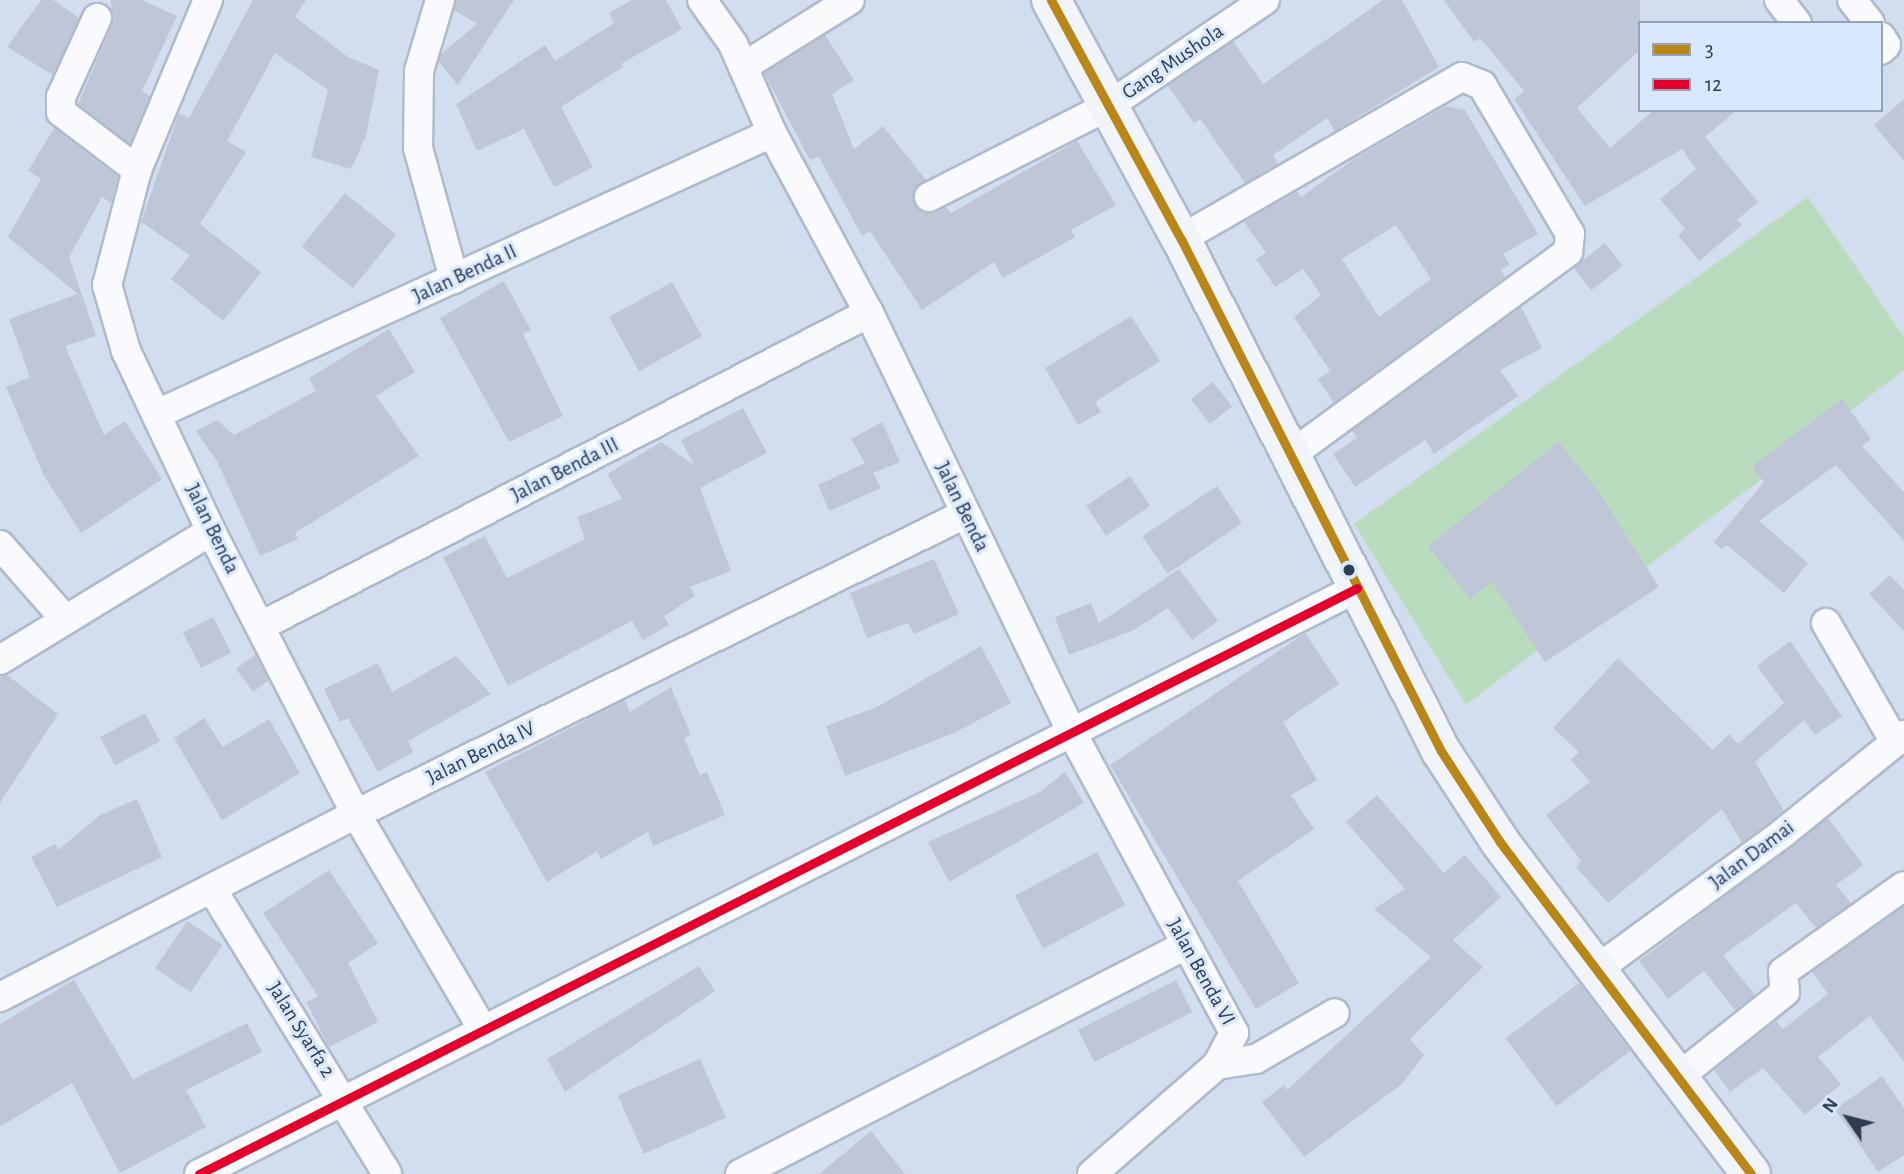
<!DOCTYPE html>
<style>
body{margin:0}
#map{position:relative;width:1904px;height:1174px;overflow:hidden;background:#d2deef;font-family:"Alegreya Sans",sans-serif}
div>[style]{position:absolute}
[style*='--x']{left:calc(var(--x)*1px);top:calc(var(--y)*1px);width:calc(var(--w)*1px);rotate:calc(var(--a)*1deg)}
.green>*{inset:0;background:#badcbe}
.building>*{inset:0;background:#bfc6d8;transform-origin:0 0}
.roads{filter:drop-shadow(2px 0 #afbbcd) drop-shadow(-2px 0 #afbbcd) drop-shadow(0 2px #afbbcd) drop-shadow(0 -2px #afbbcd)}
.street>*{height:28px;margin:-14px;padding:0 14px;transform-origin:14px;border-radius:14px;background:#f8fafd}
.secondary>*{height:38px;margin:-19px;padding:0 19px;transform-origin:19px;border-radius:19px;background:#f1f5f9}
.bus-1>*{height:9px;margin:-4.5px;padding:0 4.5px;transform-origin:4.5px;border-radius:4.5px;background:#ba8618}
.bus-2>*{height:9px;margin:-4.5px;padding:0 4.5px;transform-origin:4.5px;border-radius:4.5px;background:#e4002b}
.dots>*{width:19px;height:19px;translate:-50% -50%;box-sizing:border-box;border:4px solid #d9e8fe;border-radius:50%}
span{translate:-50% -50%;white-space:nowrap;text-align:center;line-height:1.15;-webkit-text-stroke:6px #d9e8fe;paint-order:stroke}
.street-label{font-size:21px;color:#2d3c51}
.legend{position:absolute;left:1638px;top:21px;width:245px;height:91px;box-sizing:border-box;background:#d9e8fe;border:2px solid #94a3b9;margin:0;padding:9px 12px;list-style:none;font-size:21px;color:#2d3c51}
.legend li{display:flex;align-items:center;gap:14px;height:35px}
.legend b{width:35px;border:2px solid #94a3b9}
.north{position:absolute;left:1813px;top:1083px;width:70px;height:70px;-webkit-text-stroke:5px #d9e8fe;paint-order:stroke;rotate:305deg;font-size:19px;font-weight:700;line-height:28px;text-align:center;color:#2d3c51}
.north::after{content:'';display:block;margin:auto;width:24px;height:32px;background:#2d3c51;clip-path:polygon(50% 0,100% 100%,50% 72%,0 100%)}
</style>
<div id="map">
<div class="green">
<i style="clip-path:polygon(1808px 197px,1904px 337px,1904px 370px,1466px 705px,1354px 524px)"></i>
</div>
<div class="building">
<i style="clip-path:polygon(41px 0,53px 0,79px 18px,53px 75px,7px 47px)"></i>
<i style="clip-path:polygon(111px 0,142px 0,177px 16px,142px 91px,150px 96px,130px 144px,78px 104px,112px 25px)"></i>
<i style="clip-path:polygon(253px 0,306px 0,295px 17px,348px 57px,379px 70px,366px 136px,351px 169px,311px 157px,328px 90px,275px 53px,227px 141px,246px 152px,200px 224px,261px 272px,223px 321px,171px 279px,190px 255px,141px 222px,179px 113px,189px 118px)"></i>
<i style="clip-path:polygon(456px 0,514px 0,458px 85px,439px 62px,441px 54px,477px 24px,454px 10px)"></i>
<i style="clip-path:polygon(632px 0,666px 0,682px 29px,621px 64px,623px 67px,561px 107px,593px 167px,554px 187px,524px 129px,477px 151px,456px 104px,545px 45px,555px 61px,614px 23px,609px 13px)"></i>
<i style="clip-path:polygon(1383px 0,1402px 0,1439px 67px,1335px 131px,1327px 118px,1273px 155px,1278px 164px,1245px 183px,1200px 119px,1194px 123px,1168px 86px,1233px 41px,1263px 84px)"></i>
<i style="clip-path:polygon(1444px 0,1640px 0,1640px 50px,1577px 108px,1610px 148px,1654px 110px,1737px 110px,1705px 137px,1758px 202px,1737px 220px,1742px 225px,1699px 261px,1678px 235px,1685px 229px,1660px 199px,1696px 169px,1682px 149px,1585px 206px,1514px 99px,1524px 91px,1480px 38px,1474px 42px)"></i>
<i style="clip-path:polygon(825px 35px,854px 80px,832px 94px,854px 149px,883px 126px,926px 180px,913px 195px,921px 211px,946px 207px,951px 213px,1077px 141px,1116px 205px,1071px 230px,1075px 237px,1003px 278px,994px 262px,922px 310px,870px 231px,862px 236px,819px 157px,810px 160px,764px 73px)"></i>
<i style="clip-path:polygon(1904px 99px,1904px 161px,1874px 125px)"></i>
<i style="clip-path:polygon(evenodd,1446px 106px,1465px 110px,1538px 234px,1503px 254px,1510px 265px,1501px 270px,1505px 277px,1334px 403px,1318px 379px,1330px 371px,1294px 317px,1321px 295px,1303px 269px,1275px 287px,1256px 259px,1266px 253px,1244px 222px,1297px 191px,1301px 197px,1354px 159px,1446px 106px,1396px 225px,1431px 279px,1379px 317px,1342px 259px,1396px 225px)"></i>
<i style="clip-path:polygon(54px 128px,118px 177px,111px 203px,102px 197px,69px 257px,96px 336px,65px 346px,104px 435px,125px 421px,162px 479px,81px 533px,44px 476px,6px 387px,30px 377px,9px 319px,78px 294px,8px 237px,41px 179px,28px 171px)"></i>
<i style="left:345px;top:193px;width:66px;height:69px;rotate:39deg"></i>
<i style="left:1605px;top:243px;width:29px;height:40px;rotate:52deg"></i>
<i style="clip-path:polygon(504px 281px,531px 330px,523px 334px,563px 416px,509px 442px,440px 318px)"></i>
<i style="left:672px;top:282px;width:62px;height:72px;rotate:61deg"></i>
<i style="clip-path:polygon(1521px 307px,1542px 348px,1500px 370px,1518px 396px,1434px 454px,1425px 440px,1355px 487px,1333px 454px,1357px 438px,1352px 430px)"></i>
<i style="clip-path:polygon(1131px 316px,1160px 361px,1095px 402px,1101px 412px,1078px 425px,1045px 368px)"></i>
<i style="clip-path:polygon(389px 329px,415px 372px,376px 396px,419px 456px,295px 533px,298px 539px,260px 556px,217px 461px,196px 431px,217px 420px,234px 435px,316px 391px,309px 378px)"></i>
<i style="left:1213px;top:382px;width:31px;height:28px;rotate:52deg"></i>
<i style="clip-path:polygon(1842px 399px,1871px 439px,1862px 446px,1904px 492px,1904px 541px,1836px 465px,1759px 521px,1808px 563px,1784px 593px,1727px 545px,1721px 549px,1714px 542px,1764px 482px,1752px 466px)"></i>
<i style="clip-path:polygon(743px 408px,767px 453px,700px 488px,731px 571px,690px 587px,695px 596px,664px 616px,669px 625px,643px 640px,632px 621px,508px 686px,443px 557px,485px 536px,507px 578px,585px 539px,577px 517px,622px 499px,607px 474px,661px 442px,695px 466px,681px 440px)"></i>
<i style="clip-path:polygon(882px 422px,900px 462px,873px 473px,881px 488px,829px 511px,818px 485px,865px 463px,851px 439px)"></i>
<i style="clip-path:polygon(1559px 442px,1601px 495px,1659px 587px,1545px 662px,1492px 582px,1470px 599px,1428px 546px)"></i>
<i style="left:1130px;top:476px;width:36px;height:53px;rotate:56deg"></i>
<i style="left:1217px;top:486px;width:45px;height:90px;rotate:56deg"></i>
<i style="clip-path:polygon(934px 559px,959px 614px,914px 634px,908px 623px,867px 638px,850px 593px)"></i>
<i style="clip-path:polygon(1179px 569px,1218px 621px,1192px 640px,1168px 608px,1134px 630px,1069px 655px,1055px 617px,1091px 603px,1099px 623px)"></i>
<i style="clip-path:polygon(1890px 575px,1904px 590px,1904px 631px,1869px 594px)"></i>
<i style="left:213px;top:617px;width:40px;height:34px;rotate:63deg"></i>
<i style="clip-path:polygon(1305px 633px,1339px 684px,1283px 722px,1317px 780px,1291px 795px,1314px 829px,1238px 881px,1299px 983px,1256px 1009px,1110px 765px)"></i>
<i style="clip-path:polygon(1790px 641px,1842px 716px,1815px 735px,1804px 720px,1755px 762px,1784px 811px,1742px 843px,1722px 809px,1608px 903px,1576px 867px,1581px 861px,1546px 815px,1590px 782px,1571px 760px,1579px 752px,1553px 728px,1618px 658px,1713px 750px,1729px 734px,1738px 744px,1784px 703px,1757px 666px)"></i>
<i style="clip-path:polygon(981px 646px,1011px 703px,954px 733px,845px 776px,826px 726px,879px 706px)"></i>
<i style="clip-path:polygon(256px 654px,269px 680px,253px 692px,236px 669px)"></i>
<i style="clip-path:polygon(456px 656px,491px 694px,408px 741px,413px 752px,378px 772px,348px 718px,340px 722px,324px 689px,378px 663px,392px 692px)"></i>
<i style="clip-path:polygon(7px 675px,58px 714px,0 803px,0 677px)"></i>
<i style="clip-path:polygon(671px 687px,691px 735px,684px 738px,700px 775px,707px 772px,725px 815px,653px 846px,648px 832px,601px 859px,597px 851px,547px 882px,485px 772px,625px 700px,630px 712px)"></i>
<i style="left:145px;top:713px;width:32px;height:51px;rotate:62deg"></i>
<i style="clip-path:polygon(204px 718px,223px 747px,269px 719px,300px 773px,222px 820px,174px 738px)"></i>
<i style="clip-path:polygon(1065px 772px,1084px 803px,949px 882px,928px 842px,1040px 792px)"></i>
<i style="clip-path:polygon(1377px 795px,1444px 873px,1465px 855px,1501px 897px,1453px 940px,1483px 967px,1410px 1039px,1424px 1055px,1402px 1084px,1304px 1157px,1262px 1102px,1284px 1085px,1287px 1090px,1431px 957px,1374px 909px,1405px 889px,1346px 822px)"></i>
<i style="clip-path:polygon(137px 799px,162px 857px,57px 907px,31px 857px,55px 844px,58px 850px,100px 815px)"></i>
<i style="clip-path:polygon(1828px 818px,1863px 865px,1836px 885px,1851px 903px,1816px 928px,1796px 903px,1723px 955px,1755px 995px,1735px 1010px,1704px 971px,1668px 999px,1639px 961px)"></i>
<i style="left:1097px;top:852px;width:60px;height:93px;rotate:62deg"></i>
<i style="clip-path:polygon(329px 870px,378px 943px,348px 963px,378px 1022px,329px 1047px,306px 1002px,318px 996px,263px 913px)"></i>
<i style="clip-path:polygon(1904px 906px,1904px 1062px,1870px 1016px,1818px 1057px,1841px 1084px,1805px 1115px,1763px 1068px,1730px 1092px,1714px 1070px,1776px 1021px,1783px 1029px,1828px 994px,1812px 972px)"></i>
<i style="left:187px;top:921px;width:43px;height:57px;rotate:34deg"></i>
<i style="clip-path:polygon(699px 966px,715px 991px,565px 1092px,547px 1059px)"></i>
<i style="clip-path:polygon(74px 980px,133px 1079px,247px 1023px,262px 1052px,186px 1090px,206px 1127px,120px 1173px,72px 1083px,0 1127px,0 1024px)"></i>
<i style="left:1176px;top:980px;width:36px;height:110px;rotate:63deg"></i>
<i style="left:1579px;top:983px;width:85px;height:92px;rotate:53deg"></i>
<i style="left:700px;top:1059px;width:64px;height:90px;rotate:66deg"></i>
<i style="clip-path:polygon(1882px 1076px,1904px 1108px,1904px 1155px,1878px 1172px,1835px 1109px)"></i>
<i style="clip-path:polygon(871px 1131px,905px 1174px,819px 1174px)"></i>
</div>
<div class="roads">
<div class="street">
<i style="--x:208;--y:0;--w:184;--a:112.7"></i>
<i style="--x:137;--y:170;--w:119;--a:104.6"></i>
<i style="--x:107;--y:285;--w:69;--a:73.9"></i>
<i style="--x:126;--y:351;--w:199;--a:64.7"></i>
<i style="--x:211;--y:531;--w:318;--a:62.9"></i>
<i style="--x:356;--y:814;--w:251;--a:59.5"></i>
<i style="--x:440;--y:0;--w:74;--a:106.5"></i>
<i style="--x:419;--y:71;--w:77;--a:90.7"></i>
<i style="--x:418;--y:148;--w:136;--a:74.6"></i>
<i style="--x:702;--y:0;--w:54;--a:54.8"></i>
<i style="--x:733;--y:44;--w:97;--a:66.3"></i>
<i style="--x:772;--y:133;--w:204;--a:61.7"></i>
<i style="--x:869;--y:313;--w:466;--a:64.2"></i>
<i style="--x:1072;--y:733;--w:341;--a:61.6"></i>
<i style="--x:1234;--y:1033;--w:36;--a:118"></i>
<i style="--x:1217;--y:1065;--w:166;--a:138.9"></i>
<i style="--x:1779;--y:0;--w:29;--a:52"></i>
<i style="--x:1852;--y:0;--w:29;--a:52"></i>
<i style="--x:97;--y:18;--w:87;--a:114.5"></i>
<i style="--x:61;--y:97;--w:15;--a:90"></i>
<i style="--x:61;--y:112;--w:96;--a:37.3"></i>
<i style="--x:1881;--y:37;--w:9;--a:58"></i>
<i style="--x:1886;--y:45;--w:7;--a:135"></i>
<i style="--x:743;--y:67;--w:126;--a:-32.1"></i>
<i style="--x:929;--y:197;--w:201;--a:-26.9"></i>
<i style="--x:1108;--y:106;--w:189;--a:-34"></i>
<i style="--x:1181;--y:239;--w:324;--a:-30"></i>
<i style="--x:1462;--y:77;--w:22;--a:22"></i>
<i style="--x:1482;--y:85;--w:173;--a:59.4"></i>
<i style="--x:1570;--y:234;--w:18;--a:96"></i>
<i style="--x:1568;--y:252;--w:346;--a:143.8"></i>
<i style="--x:157;--y:414;--w:676;--a:-24.56"></i>
<i style="--x:0;--y:545;--w:96;--a:48.8"></i>
<i style="--x:1826;--y:623;--w:138;--a:59.9"></i>
<i style="--x:261;--y:626;--w:684;--a:-27.24"></i>
<i style="--x:0;--y:660;--w:247;--a:-31.4"></i>
<i style="--x:212;--y:889;--w:334;--a:58.4"></i>
<i style="--x:1596;--y:970;--w:232;--a:-36.2"></i>
<i style="--x:1783;--y:833;--w:156;--a:-39"></i>
<i style="--x:0;--y:997;--w:400;--a:-27.2"></i>
<i style="--x:356;--y:814;--w:679;--a:-26.23"></i>
<i style="--x:1217;--y:1065;--w:39;--a:-9"></i>
<i style="--x:1256;--y:1059;--w:91;--a:-30.2"></i>
<i style="--x:1677;--y:1078;--w:138;--a:-38.5"></i>
<i style="--x:1785;--y:992;--w:20;--a:-96"></i>
<i style="--x:1783;--y:972;--w:148;--a:-35.4"></i>
<i style="--x:199;--y:1174;--w:1298;--a:-26.84"></i>
<i style="--x:740;--y:1174;--w:501;--a:-27.18"></i>
</div>
<div class="secondary">
<i style="--x:1051;--y:0;--w:272;--a:61.5"></i>
<i style="--x:1181;--y:239;--w:574;--a:63.08"></i>
<i style="--x:1441;--y:751;--w:108;--a:57"></i>
<i style="--x:1500;--y:842;--w:416;--a:52.9"></i>
</div>
</div>
<div class="bus-1">
<i style="--x:1051;--y:0;--w:272;--a:61.5"></i>
<i style="--x:1181;--y:239;--w:574;--a:63.08"></i>
<i style="--x:1441;--y:751;--w:108;--a:57"></i>
<i style="--x:1500;--y:842;--w:416;--a:52.9"></i>
</div>
<div class="bus-2">
<i style="--x:199;--y:1174;--w:1298;--a:-26.84"></i>
</div>
<div class="dots">
<i style="left:1349px;top:570px;background:#2d3c51"></i>
</div>
<div class="street-label">
<span style="left:1173px;top:62px;rotate:-34deg">Gang Mushola</span>
<span style="left:465px;top:274px;rotate:-25deg">Jalan Benda II</span>
<span style="left:565px;top:470px;rotate:-27deg">Jalan Benda III</span>
<span style="left:962px;top:507px;rotate:64deg">Jalan Benda</span>
<span style="left:212px;top:529px;rotate:64deg">Jalan Benda</span>
<span style="left:481px;top:753px;rotate:-26deg">Jalan Benda IV</span>
<span style="left:1752px;top:855px;rotate:-37deg">Jalan Damai</span>
<span style="left:1201px;top:972px;rotate:61deg">Jalan Benda VI</span>
<span style="left:301px;top:1030px;rotate:58deg">Jalan Syarfa 2</span>
</div>
<ul class="legend">
<li><b style="height:9px;background:#ba8618"></b>3</li>
<li><b style="height:9px;background:#e4002b"></b>12</li>
</ul>
<div class="north">N</div>
</div>
